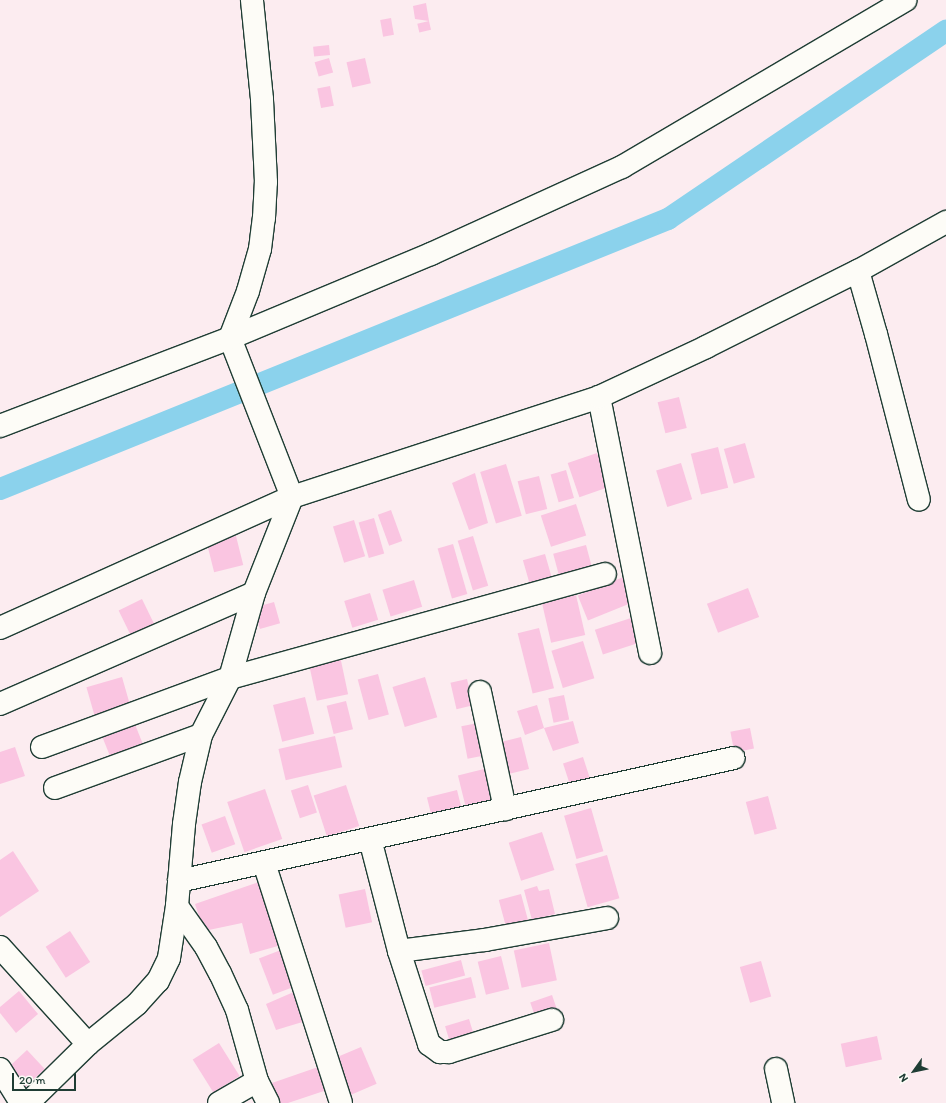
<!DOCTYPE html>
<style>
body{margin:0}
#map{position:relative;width:946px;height:1103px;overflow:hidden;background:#fcecf0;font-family:Itim,sans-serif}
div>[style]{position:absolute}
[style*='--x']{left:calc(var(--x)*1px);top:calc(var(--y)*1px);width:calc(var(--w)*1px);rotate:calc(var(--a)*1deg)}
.canal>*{height:22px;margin:-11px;padding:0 11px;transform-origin:11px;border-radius:11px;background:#8bd2ec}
.building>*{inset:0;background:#fac5e1;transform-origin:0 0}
.roads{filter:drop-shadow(1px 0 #1f3d34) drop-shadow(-1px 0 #1f3d34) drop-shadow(0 1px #1f3d34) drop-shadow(0 -1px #1f3d34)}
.minor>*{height:22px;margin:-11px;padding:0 11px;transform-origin:11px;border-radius:11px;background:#fdfcf7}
span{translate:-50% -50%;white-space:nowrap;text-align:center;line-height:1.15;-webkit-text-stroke:3px #fdfcf7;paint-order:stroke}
.north{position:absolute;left:894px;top:1051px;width:40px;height:40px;-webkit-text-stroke:3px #fdfcf7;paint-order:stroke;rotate:237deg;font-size:11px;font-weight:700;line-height:16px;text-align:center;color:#1f3d34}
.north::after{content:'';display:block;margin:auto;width:14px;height:18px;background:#1f3d34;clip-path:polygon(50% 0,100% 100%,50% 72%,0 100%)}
.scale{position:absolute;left:12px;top:1073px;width:64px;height:18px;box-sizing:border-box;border:2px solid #1f3d34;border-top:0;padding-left:5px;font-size:12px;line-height:14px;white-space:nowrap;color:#1f3d34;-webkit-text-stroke:3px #fdfcf7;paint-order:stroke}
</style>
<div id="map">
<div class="canal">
<i style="--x:0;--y:489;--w:721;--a:-22.01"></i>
<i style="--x:668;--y:219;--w:336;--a:-34.1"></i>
</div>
<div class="building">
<i style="clip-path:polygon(426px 3px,429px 21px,415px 19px,413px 6px)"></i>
<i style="left:391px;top:18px;width:17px;height:11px;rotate:80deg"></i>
<i style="left:429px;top:21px;width:9px;height:12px;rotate:77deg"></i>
<i style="left:329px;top:45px;width:10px;height:16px;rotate:84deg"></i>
<i style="left:329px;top:58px;width:15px;height:15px;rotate:74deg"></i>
<i style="left:365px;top:58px;width:26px;height:19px;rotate:77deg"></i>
<i style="left:330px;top:86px;width:20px;height:13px;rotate:79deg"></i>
<i style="left:679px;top:397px;width:32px;height:22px;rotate:76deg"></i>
<i style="left:745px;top:443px;width:36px;height:22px;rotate:74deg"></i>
<i style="left:718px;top:447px;width:42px;height:28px;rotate:76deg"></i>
<i style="left:597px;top:453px;width:36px;height:31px;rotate:71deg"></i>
<i style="left:681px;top:463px;width:38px;height:26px;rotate:73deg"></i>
<i style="left:506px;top:464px;width:54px;height:27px;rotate:73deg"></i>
<i style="left:566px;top:470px;width:29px;height:16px;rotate:74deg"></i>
<i style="clip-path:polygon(475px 473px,488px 523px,469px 530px,452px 483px)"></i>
<i style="left:539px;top:476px;width:34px;height:22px;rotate:76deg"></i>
<i style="left:576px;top:504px;width:33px;height:37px;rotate:72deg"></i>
<i style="left:391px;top:510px;width:33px;height:14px;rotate:70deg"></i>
<i style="left:374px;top:518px;width:37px;height:16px;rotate:74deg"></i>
<i style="left:354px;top:520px;width:38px;height:22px;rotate:73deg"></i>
<i style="left:236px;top:536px;width:30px;height:30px;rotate:76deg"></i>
<i style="left:473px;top:536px;width:52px;height:16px;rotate:73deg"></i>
<i style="left:453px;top:544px;width:52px;height:16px;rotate:74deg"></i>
<i style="left:586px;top:545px;width:30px;height:34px;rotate:75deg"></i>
<i style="left:545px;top:554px;width:33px;height:23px;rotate:74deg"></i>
<i style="left:626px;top:576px;width:27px;height:52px;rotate:68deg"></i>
<i style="left:414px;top:580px;width:28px;height:33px;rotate:73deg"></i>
<i style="left:748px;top:588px;width:31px;height:44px;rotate:69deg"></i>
<i style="left:370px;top:593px;width:28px;height:27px;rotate:73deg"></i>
<i style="left:576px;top:595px;width:41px;height:35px;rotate:77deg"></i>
<i style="left:142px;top:599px;width:32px;height:26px;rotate:64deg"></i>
<i style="left:274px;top:602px;width:22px;height:21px;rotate:74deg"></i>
<i style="left:631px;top:618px;width:26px;height:38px;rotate:72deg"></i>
<i style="left:539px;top:628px;width:62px;height:22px;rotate:76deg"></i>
<i style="left:583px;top:641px;width:39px;height:33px;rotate:73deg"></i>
<i style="left:340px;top:656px;width:39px;height:32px;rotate:78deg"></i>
<i style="left:378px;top:674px;width:42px;height:21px;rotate:75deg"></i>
<i style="left:122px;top:677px;width:33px;height:37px;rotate:74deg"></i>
<i style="left:425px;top:677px;width:42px;height:34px;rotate:73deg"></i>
<i style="left:467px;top:679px;width:27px;height:17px;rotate:77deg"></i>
<i style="left:564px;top:695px;width:25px;height:16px;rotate:78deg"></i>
<i style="left:305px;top:697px;width:38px;height:33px;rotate:76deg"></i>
<i style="left:346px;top:701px;width:29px;height:20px;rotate:76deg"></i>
<i style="clip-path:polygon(537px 705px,544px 728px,573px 721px,579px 743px,553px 751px,544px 728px,525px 735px,517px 711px)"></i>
<i style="left:134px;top:722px;width:35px;height:35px;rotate:68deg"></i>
<i style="left:478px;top:723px;width:33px;height:17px;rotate:79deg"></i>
<i style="left:750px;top:728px;width:21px;height:20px;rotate:79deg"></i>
<i style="left:335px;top:736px;width:32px;height:58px;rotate:77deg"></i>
<i style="left:521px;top:737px;width:33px;height:20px;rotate:76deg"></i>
<i style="clip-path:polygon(15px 747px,25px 776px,0 784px,0 752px)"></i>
<i style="left:583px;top:757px;width:33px;height:21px;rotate:72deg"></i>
<i style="left:488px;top:768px;width:37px;height:31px;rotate:76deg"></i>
<i style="left:308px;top:785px;width:29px;height:18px;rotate:72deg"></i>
<i style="left:346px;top:785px;width:43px;height:34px;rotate:72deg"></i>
<i style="left:265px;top:789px;width:53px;height:40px;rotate:71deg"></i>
<i style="left:457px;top:790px;width:25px;height:31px;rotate:76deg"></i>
<i style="left:768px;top:796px;width:34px;height:23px;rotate:75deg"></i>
<i style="left:591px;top:808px;width:45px;height:28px;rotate:74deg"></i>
<i style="left:225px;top:816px;width:30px;height:25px;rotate:70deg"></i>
<i style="left:542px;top:832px;width:40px;height:35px;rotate:72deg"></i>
<i style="clip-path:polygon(13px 851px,39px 891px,0 917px,0 860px)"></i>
<i style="left:607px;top:855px;width:45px;height:33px;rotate:74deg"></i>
<i style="clip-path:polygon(265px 880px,285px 944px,250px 954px,242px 923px,204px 931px,195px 904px)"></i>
<i style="clip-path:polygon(537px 886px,539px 891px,549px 889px,555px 914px,532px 920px,524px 890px)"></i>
<i style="left:365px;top:889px;width:34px;height:27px;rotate:78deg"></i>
<i style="left:521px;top:894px;width:27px;height:23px;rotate:75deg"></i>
<i style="left:70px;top:931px;width:37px;height:29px;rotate:57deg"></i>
<i style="left:549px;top:943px;width:38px;height:36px;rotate:78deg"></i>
<i style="left:286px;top:948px;width:39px;height:29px;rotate:69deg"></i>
<i style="left:501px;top:956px;width:34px;height:24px;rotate:76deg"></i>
<i style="left:461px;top:960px;width:16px;height:41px;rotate:75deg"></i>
<i style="left:761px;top:961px;width:37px;height:22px;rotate:74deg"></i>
<i style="left:471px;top:977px;width:21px;height:43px;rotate:76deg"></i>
<i style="clip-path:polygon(19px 991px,38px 1014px,16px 1033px,0 1013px,0 1007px)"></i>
<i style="clip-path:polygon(296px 991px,309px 1020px,276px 1030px,266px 1004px)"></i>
<i style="left:552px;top:995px;width:21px;height:23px;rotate:71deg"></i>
<i style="left:469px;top:1019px;width:21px;height:25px;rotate:73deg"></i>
<i style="left:877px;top:1036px;width:24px;height:37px;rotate:78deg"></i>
<i style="left:219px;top:1043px;width:39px;height:31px;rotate:58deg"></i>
<i style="left:361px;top:1047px;width:40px;height:29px;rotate:67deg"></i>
<i style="left:27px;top:1050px;width:26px;height:26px;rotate:47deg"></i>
<i style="clip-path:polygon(324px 1065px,336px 1087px,288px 1103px,279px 1103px,269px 1084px)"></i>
</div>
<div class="roads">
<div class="minor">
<i style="--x:858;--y:271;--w:66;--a:74.1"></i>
<i style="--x:876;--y:334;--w:171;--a:75.5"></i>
<i style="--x:599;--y:397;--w:261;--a:78.7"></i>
<i style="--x:0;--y:426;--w:246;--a:-20.9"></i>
<i style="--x:230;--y:338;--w:218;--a:-22.7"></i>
<i style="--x:431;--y:254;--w:210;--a:-24.5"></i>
<i style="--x:622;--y:167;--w:329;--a:-30.5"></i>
<i style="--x:0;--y:628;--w:320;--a:-24.2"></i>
<i style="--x:292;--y:497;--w:323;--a:-18"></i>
<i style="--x:599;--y:397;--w:118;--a:-25"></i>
<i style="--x:706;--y:347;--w:170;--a:-26.6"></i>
<i style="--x:858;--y:271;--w:101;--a:-29.1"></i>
<i style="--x:480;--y:692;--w:120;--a:77.9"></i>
<i style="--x:0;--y:704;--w:277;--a:-23.6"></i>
<i style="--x:42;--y:747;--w:200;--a:-20.2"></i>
<i style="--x:230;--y:678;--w:389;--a:-15.5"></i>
<i style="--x:55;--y:788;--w:155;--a:-20"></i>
<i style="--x:370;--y:839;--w:116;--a:75.5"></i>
<i style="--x:399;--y:951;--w:98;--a:72.1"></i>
<i style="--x:429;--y:1044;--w:14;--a:36"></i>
<i style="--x:440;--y:1052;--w:9;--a:0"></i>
<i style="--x:449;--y:1052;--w:108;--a:-17.3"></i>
<i style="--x:264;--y:863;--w:252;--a:72.2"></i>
<i style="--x:179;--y:881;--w:568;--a:-12.5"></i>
<i style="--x:177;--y:906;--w:50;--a:54.7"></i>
<i style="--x:206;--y:947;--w:30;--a:62"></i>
<i style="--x:220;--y:973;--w:41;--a:65.3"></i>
<i style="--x:237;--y:1010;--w:74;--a:74.3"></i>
<i style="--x:257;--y:1081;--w:25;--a:63"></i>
<i style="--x:0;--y:947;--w:131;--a:47.8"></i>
<i style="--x:399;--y:951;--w:87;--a:-7.3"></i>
<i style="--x:485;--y:940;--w:124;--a:-10.2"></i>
<i style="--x:0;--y:1069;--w:40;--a:58"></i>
<i style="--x:776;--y:1069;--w:35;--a:78"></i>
<i style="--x:28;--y:1103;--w:84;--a:-44.5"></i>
<i style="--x:88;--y:1044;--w:63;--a:-39.2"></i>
<i style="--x:137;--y:1004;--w:31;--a:-48"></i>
<i style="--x:158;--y:981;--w:25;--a:-64"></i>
<i style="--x:169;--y:958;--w:53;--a:-81.3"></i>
<i style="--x:177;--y:906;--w:82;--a:-85.1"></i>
<i style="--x:184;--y:824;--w:42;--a:-81.9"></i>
<i style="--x:190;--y:782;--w:48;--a:-76.8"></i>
<i style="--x:201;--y:735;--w:64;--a:-63"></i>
<i style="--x:230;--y:678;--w:88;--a:-74.2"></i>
<i style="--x:254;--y:593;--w:103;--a:-68.4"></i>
<i style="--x:292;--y:497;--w:171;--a:-111.3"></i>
<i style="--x:230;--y:338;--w:50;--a:-69"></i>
<i style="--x:248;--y:291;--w:44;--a:-74.1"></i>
<i style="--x:260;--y:249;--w:31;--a:-83"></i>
<i style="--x:264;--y:218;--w:36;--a:-87"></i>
<i style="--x:266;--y:182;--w:83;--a:-92.8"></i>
<i style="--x:262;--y:99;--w:100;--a:-95.8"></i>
<i style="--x:219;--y:1103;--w:44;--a:-30.1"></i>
</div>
</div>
<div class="north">N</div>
<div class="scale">20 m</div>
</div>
